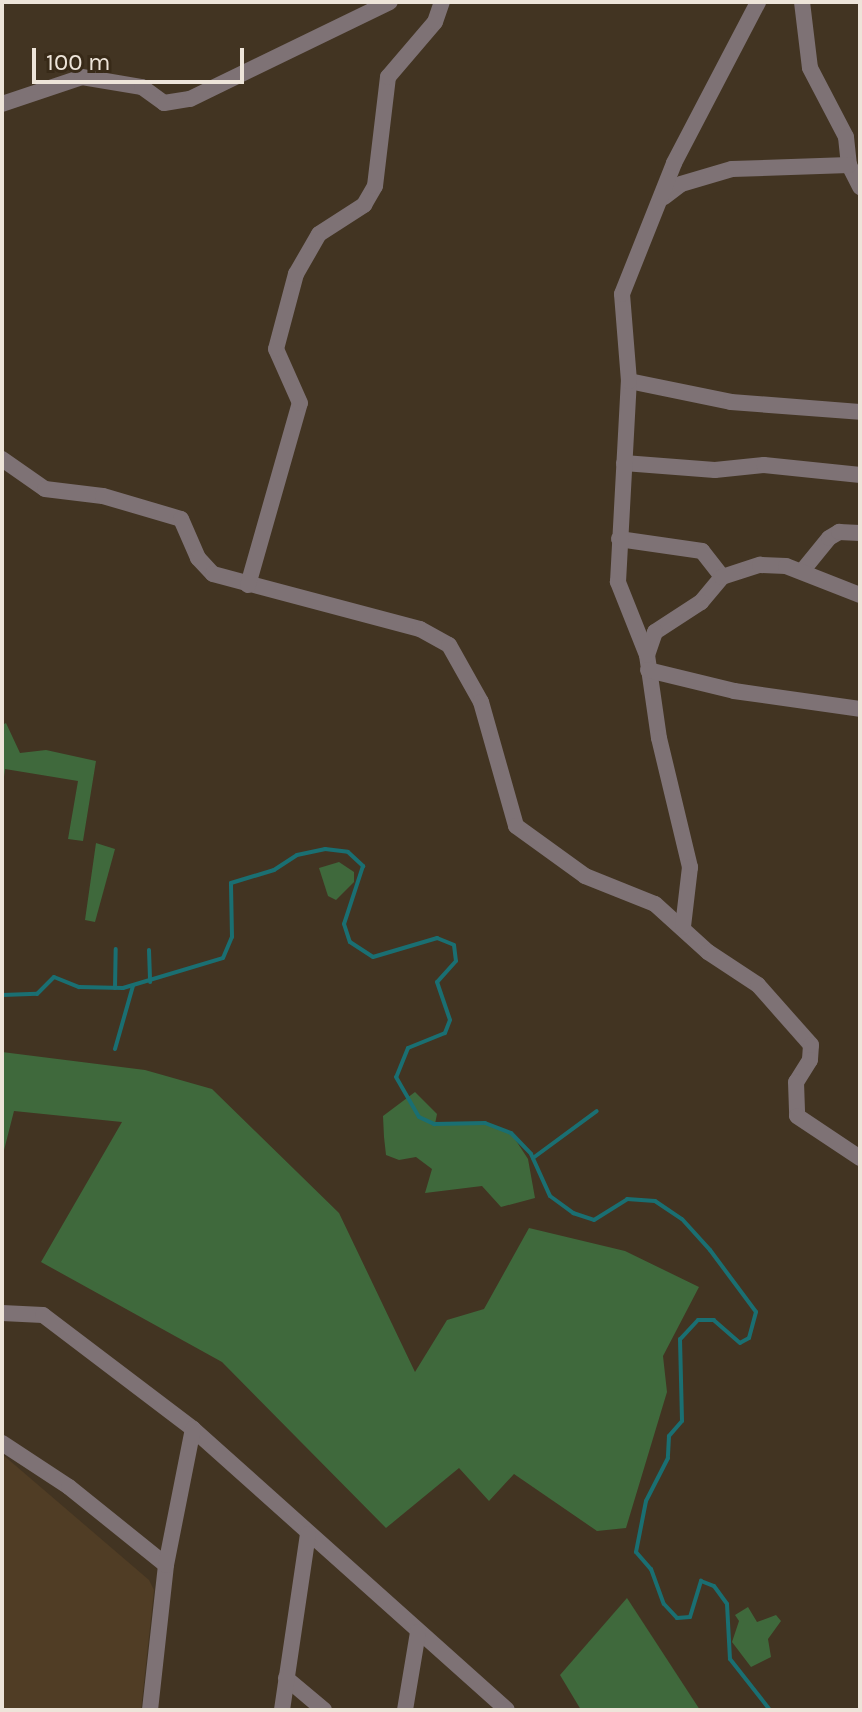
<!DOCTYPE html>
<style>
body{margin:0}
#map{position:relative;width:862px;height:1712px;overflow:hidden;background:#423422;font-family:Karla,sans-serif}
div>[style]{position:absolute}
[style*='--x']{left:calc(var(--x)*1px);top:calc(var(--y)*1px);width:calc(var(--w)*1px);rotate:calc(var(--a)*1deg)}
.built>*{inset:0;background:#503d25}
.green>*{inset:0;background:#3f693c}
.stream>*{height:4px;margin:-2px;padding:0 2px;transform-origin:2px;border-radius:2px;background:#1a6f72}
.minor>*{height:16px;margin:-8px;padding:0 8px;transform-origin:8px;border-radius:8px;background:#7e7275}
span{translate:-50% -50%;white-space:nowrap;text-align:center;line-height:1.15;-webkit-text-stroke:6px #382a18;paint-order:stroke}
.frame{position:absolute;inset:0;border:4px solid #ede4d9;pointer-events:none}
.scale{position:absolute;left:32px;top:48px;width:212px;height:36px;box-sizing:border-box;border:4px solid #ede4d9;border-top:0;padding-left:10px;font-size:24px;line-height:28px;white-space:nowrap;color:#ede4d9;-webkit-text-stroke:6px #382a18;paint-order:stroke}
</style>
<div id="map">
<div class="built">
<i style="clip-path:polygon(2px 1454px,149px 1580px,154px 1590px,141px 1710px,2px 1710px)"></i>
</div>
<div class="green">
<i style="clip-path:polygon(6px 723px,20px 753px,46px 750px,96px 761px,83px 841px,68px 839px,78px 781px,5px 769px,2px 793px,2px 725px)"></i>
<i style="clip-path:polygon(96px 843px,115px 849px,95px 922px,85px 920px)"></i>
<i style="clip-path:polygon(339px 862px,354px 872px,354px 882px,336px 900px,328px 896px,319px 868px)"></i>
<i style="clip-path:polygon(2px 1052px,145px 1070px,212px 1089px,339px 1213px,415px 1372px,447px 1320px,484px 1309px,529px 1228px,625px 1251px,699px 1287px,663px 1356px,667px 1392px,626px 1528px,597px 1531px,514px 1474px,489px 1501px,459px 1468px,386px 1528px,222px 1362px,41px 1262px,122px 1122px,14px 1111px,2px 1158px)"></i>
<i style="clip-path:polygon(415px 1092px,437px 1114px,435px 1124px,485px 1123px,511px 1133px,528px 1159px,535px 1198px,501px 1207px,482px 1186px,425px 1193px,432px 1169px,416px 1157px,399px 1160px,386px 1155px,384px 1137px,383px 1116px)"></i>
<i style="clip-path:polygon(627px 1598px,700px 1710px,581px 1710px,560px 1675px)"></i>
<i style="clip-path:polygon(748px 1607px,757px 1622px,776px 1615px,781px 1621px,768px 1639px,771px 1657px,751px 1667px,732px 1642px,739px 1621px,735px 1615px)"></i>
</div>
<div class="stream">
<i style="--x:149;--y:950;--w:32;--a:88"></i>
<i style="--x:115;--y:988;--w:39;--a:-89"></i>
<i style="--x:2;--y:995;--w:35;--a:-2"></i>
<i style="--x:37;--y:994;--w:24;--a:-45"></i>
<i style="--x:54;--y:977;--w:27;--a:22"></i>
<i style="--x:79;--y:987;--w:44;--a:1.3"></i>
<i style="--x:123;--y:988;--w:104;--a:-16.7"></i>
<i style="--x:223;--y:958;--w:23;--a:-67"></i>
<i style="--x:232;--y:937;--w:54;--a:-91.1"></i>
<i style="--x:231;--y:883;--w:45;--a:-16.8"></i>
<i style="--x:274;--y:870;--w:27;--a:-33"></i>
<i style="--x:297;--y:855;--w:29;--a:-12"></i>
<i style="--x:325;--y:849;--w:23;--a:7"></i>
<i style="--x:348;--y:852;--w:21;--a:43"></i>
<i style="--x:363;--y:866;--w:61;--a:108.1"></i>
<i style="--x:344;--y:924;--w:19;--a:72"></i>
<i style="--x:350;--y:942;--w:27;--a:33"></i>
<i style="--x:373;--y:957;--w:67;--a:-16.5"></i>
<i style="--x:437;--y:938;--w:18;--a:22"></i>
<i style="--x:454;--y:945;--w:16;--a:83"></i>
<i style="--x:456;--y:961;--w:28;--a:132"></i>
<i style="--x:437;--y:982;--w:40;--a:71.1"></i>
<i style="--x:450;--y:1020;--w:14;--a:111"></i>
<i style="--x:445;--y:1033;--w:40;--a:158"></i>
<i style="--x:408;--y:1048;--w:31;--a:112"></i>
<i style="--x:396;--y:1077;--w:46;--a:60.1"></i>
<i style="--x:419;--y:1117;--w:17;--a:25"></i>
<i style="--x:434;--y:1124;--w:51;--a:-1.1"></i>
<i style="--x:485;--y:1123;--w:28;--a:21"></i>
<i style="--x:511;--y:1133;--w:29;--a:46"></i>
<i style="--x:531;--y:1154;--w:46;--a:65.7"></i>
<i style="--x:550;--y:1196;--w:29;--a:36"></i>
<i style="--x:573;--y:1213;--w:22;--a:18"></i>
<i style="--x:594;--y:1220;--w:39;--a:-32"></i>
<i style="--x:627;--y:1199;--w:28;--a:4"></i>
<i style="--x:655;--y:1201;--w:32;--a:34"></i>
<i style="--x:682;--y:1219;--w:42;--a:47.9"></i>
<i style="--x:710;--y:1250;--w:77;--a:53.4"></i>
<i style="--x:756;--y:1312;--w:27;--a:105"></i>
<i style="--x:749;--y:1338;--w:10;--a:151"></i>
<i style="--x:740;--y:1343;--w:35;--a:-139"></i>
<i style="--x:714;--y:1320;--w:16;--a:180"></i>
<i style="--x:698;--y:1320;--w:26;--a:133"></i>
<i style="--x:680;--y:1339;--w:82;--a:88.6"></i>
<i style="--x:682;--y:1421;--w:20;--a:131"></i>
<i style="--x:669;--y:1436;--w:22;--a:93"></i>
<i style="--x:668;--y:1458;--w:48;--a:117.1"></i>
<i style="--x:646;--y:1501;--w:52;--a:101.1"></i>
<i style="--x:636;--y:1552;--w:23;--a:49"></i>
<i style="--x:651;--y:1569;--w:37;--a:70"></i>
<i style="--x:664;--y:1604;--w:19;--a:47"></i>
<i style="--x:677;--y:1618;--w:13;--a:-4"></i>
<i style="--x:690;--y:1617;--w:38;--a:-73"></i>
<i style="--x:701;--y:1581;--w:14;--a:21"></i>
<i style="--x:714;--y:1586;--w:22;--a:54"></i>
<i style="--x:727;--y:1604;--w:55;--a:86.9"></i>
<i style="--x:730;--y:1659;--w:65;--a:51.9"></i>
<i style="--x:115;--y:1049;--w:66;--a:-74.1"></i>
<i style="--x:533;--y:1158;--w:79;--a:-36.3"></i>
</div>
<div class="minor">
<i style="--x:802;--y:2;--w:66;--a:83.1"></i>
<i style="--x:810;--y:68;--w:78;--a:62.4"></i>
<i style="--x:846;--y:137;--w:28;--a:84"></i>
<i style="--x:849;--y:165;--w:25;--a:63"></i>
<i style="--x:2;--y:104;--w:84;--a:-18.6"></i>
<i style="--x:82;--y:77;--w:61;--a:9.5"></i>
<i style="--x:142;--y:87;--w:27;--a:36"></i>
<i style="--x:164;--y:103;--w:26;--a:-9"></i>
<i style="--x:190;--y:99;--w:222;--a:-25.9"></i>
<i style="--x:664;--y:197;--w:21;--a:-37"></i>
<i style="--x:681;--y:184;--w:53;--a:-16.4"></i>
<i style="--x:732;--y:169;--w:117;--a:-2"></i>
<i style="--x:629;--y:381;--w:104;--a:11.6"></i>
<i style="--x:731;--y:402;--w:129;--a:4.4"></i>
<i style="--x:2;--y:459;--w:52;--a:34.9"></i>
<i style="--x:45;--y:489;--w:58;--a:6.9"></i>
<i style="--x:103;--y:496;--w:81;--a:16.4"></i>
<i style="--x:181;--y:519;--w:43;--a:66.4"></i>
<i style="--x:198;--y:558;--w:22;--a:47"></i>
<i style="--x:213;--y:574;--w:214;--a:14.9"></i>
<i style="--x:420;--y:629;--w:33;--a:29"></i>
<i style="--x:449;--y:645;--w:65;--a:60.7"></i>
<i style="--x:481;--y:702;--w:129;--a:74.2"></i>
<i style="--x:516;--y:826;--w:85;--a:35.9"></i>
<i style="--x:585;--y:876;--w:75;--a:21.8"></i>
<i style="--x:655;--y:904;--w:72;--a:42.2"></i>
<i style="--x:708;--y:952;--w:60;--a:33.4"></i>
<i style="--x:758;--y:985;--w:80;--a:48.5"></i>
<i style="--x:811;--y:1045;--w:15;--a:94"></i>
<i style="--x:810;--y:1060;--w:26;--a:122"></i>
<i style="--x:796;--y:1082;--w:34;--a:88"></i>
<i style="--x:797;--y:1116;--w:76;--a:33.7"></i>
<i style="--x:624;--y:463;--w:91;--a:4.4"></i>
<i style="--x:715;--y:470;--w:49;--a:-5.8"></i>
<i style="--x:764;--y:465;--w:97;--a:5.9"></i>
<i style="--x:619;--y:539;--w:84;--a:8.2"></i>
<i style="--x:702;--y:551;--w:33;--a:52"></i>
<i style="--x:722;--y:577;--w:33;--a:130"></i>
<i style="--x:701;--y:602;--w:55;--a:146.9"></i>
<i style="--x:655;--y:632;--w:24;--a:109"></i>
<i style="--x:647;--y:655;--w:84;--a:81.8"></i>
<i style="--x:659;--y:738;--w:133;--a:76.5"></i>
<i style="--x:690;--y:867;--w:60;--a:96.7"></i>
<i style="--x:803;--y:570;--w:41;--a:-50.9"></i>
<i style="--x:829;--y:538;--w:12;--a:-31"></i>
<i style="--x:839;--y:532;--w:21;--a:3"></i>
<i style="--x:722;--y:577;--w:40;--a:-18"></i>
<i style="--x:760;--y:565;--w:26;--a:2"></i>
<i style="--x:786;--y:566;--w:79;--a:21.4"></i>
<i style="--x:248;--y:585;--w:189;--a:-74.1"></i>
<i style="--x:300;--y:403;--w:59;--a:-114"></i>
<i style="--x:276;--y:349;--w:78;--a:-75.1"></i>
<i style="--x:296;--y:274;--w:46;--a:-60.1"></i>
<i style="--x:319;--y:234;--w:54;--a:-32.8"></i>
<i style="--x:364;--y:205;--w:22;--a:-60"></i>
<i style="--x:375;--y:186;--w:110;--a:-83.2"></i>
<i style="--x:388;--y:77;--w:72;--a:-49.5"></i>
<i style="--x:435;--y:22;--w:21;--a:-71"></i>
<i style="--x:647;--y:655;--w:79;--a:-111.7"></i>
<i style="--x:618;--y:582;--w:201;--a:-86.9"></i>
<i style="--x:629;--y:381;--w:87;--a:-94.6"></i>
<i style="--x:622;--y:294;--w:141;--a:-68.3"></i>
<i style="--x:674;--y:163;--w:182;--a:-62.4"></i>
<i style="--x:648;--y:670;--w:89;--a:13.7"></i>
<i style="--x:734;--y:691;--w:127;--a:8.1"></i>
<i style="--x:2;--y:1313;--w:41;--a:2.8"></i>
<i style="--x:43;--y:1315;--w:188;--a:37.2"></i>
<i style="--x:193;--y:1429;--w:421;--a:41.8"></i>
<i style="--x:2;--y:1443;--w:80;--a:33.3"></i>
<i style="--x:69;--y:1487;--w:124;--a:38.8"></i>
<i style="--x:286;--y:1678;--w:50;--a:40.1"></i>
<i style="--x:150;--y:1710;--w:146;--a:-83.7"></i>
<i style="--x:166;--y:1565;--w:139;--a:-78.8"></i>
<i style="--x:282;--y:1710;--w:178;--a:-81.6"></i>
<i style="--x:405;--y:1710;--w:79;--a:-80.5"></i>
</div>
<div class="frame"></div>
<div class="scale">100 m</div>
</div>
